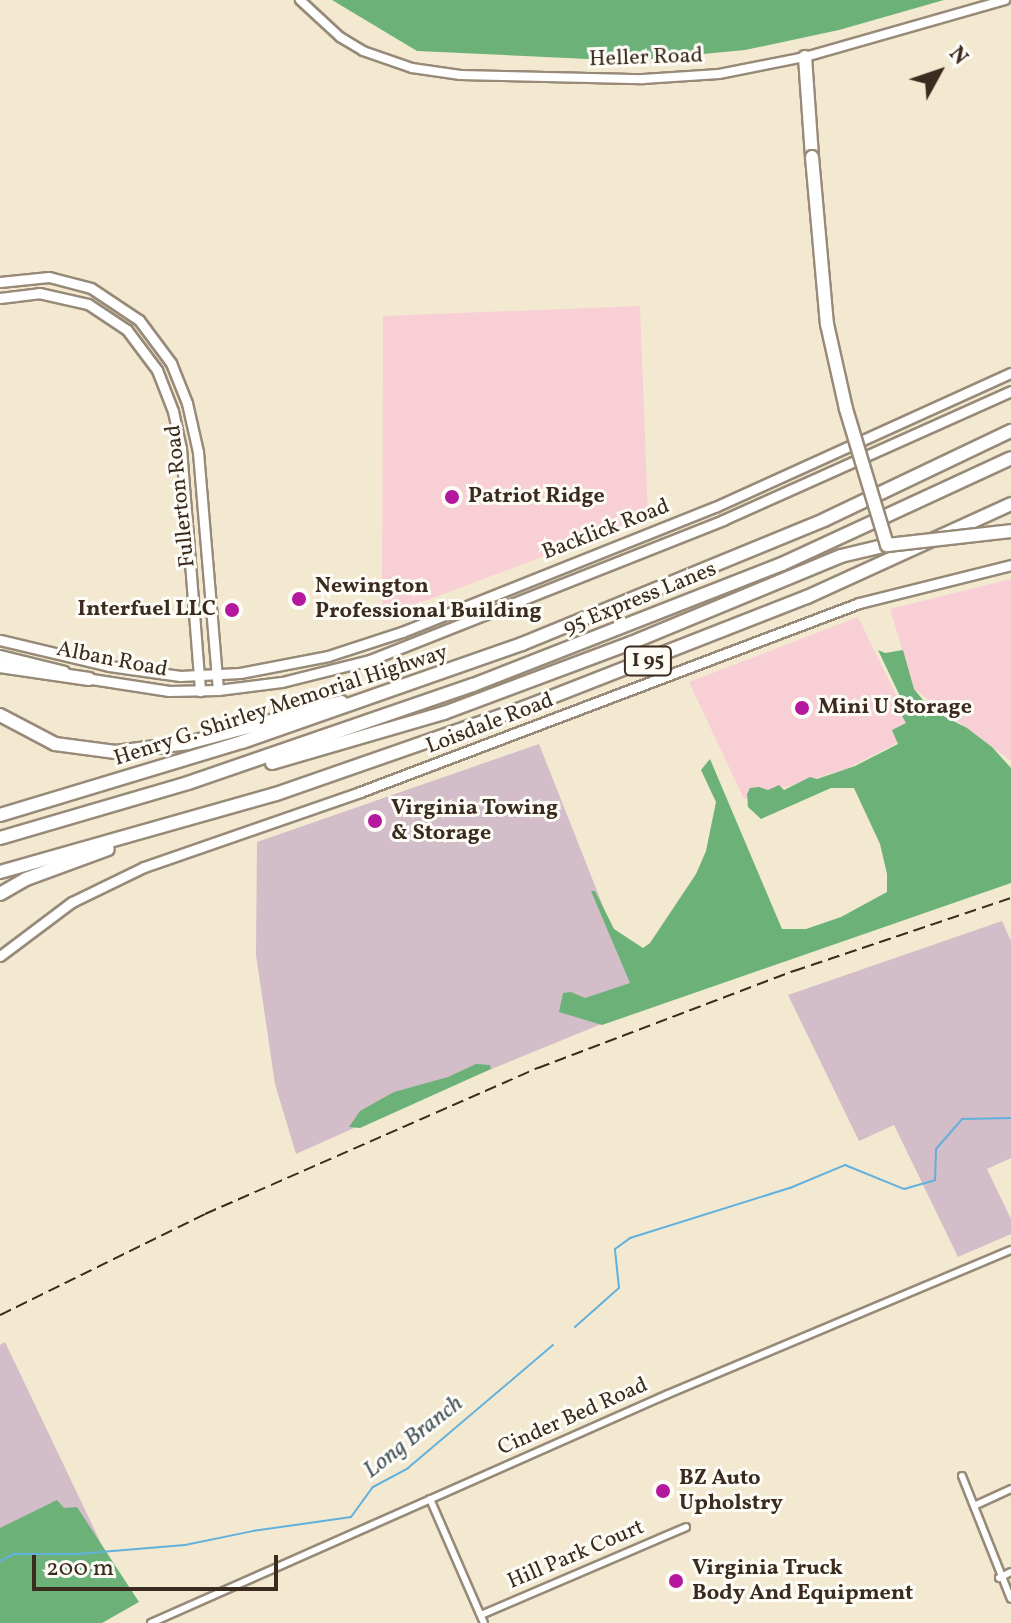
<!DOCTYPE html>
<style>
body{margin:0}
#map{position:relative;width:1011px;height:1623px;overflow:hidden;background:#f3e9d1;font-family:Vollkorn,serif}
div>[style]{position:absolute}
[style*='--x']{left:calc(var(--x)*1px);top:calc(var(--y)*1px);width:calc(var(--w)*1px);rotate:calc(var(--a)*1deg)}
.built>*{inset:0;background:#f7cfd5}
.industrial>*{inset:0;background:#d2bdc8}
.forest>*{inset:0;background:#6cb278}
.stream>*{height:2px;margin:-1px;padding:0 1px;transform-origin:1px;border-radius:1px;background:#62b0dc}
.roads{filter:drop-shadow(2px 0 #978a78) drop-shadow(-2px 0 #978a78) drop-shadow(0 2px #978a78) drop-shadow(0 -2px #978a78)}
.minor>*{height:6px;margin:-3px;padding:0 3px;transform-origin:3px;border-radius:3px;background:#fff}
.tertiary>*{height:8px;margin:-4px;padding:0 4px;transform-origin:4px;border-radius:4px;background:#fff}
.secondary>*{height:9px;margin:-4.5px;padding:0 4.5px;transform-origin:4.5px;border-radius:4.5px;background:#fff}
.motorway>*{height:12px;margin:-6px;padding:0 6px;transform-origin:6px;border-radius:6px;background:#fff}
.rail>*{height:2px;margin-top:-1px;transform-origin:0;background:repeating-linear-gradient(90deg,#3b2a1e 0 12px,transparent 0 18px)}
.bridges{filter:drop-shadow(2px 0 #978a78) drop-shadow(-2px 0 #978a78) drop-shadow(0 2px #978a78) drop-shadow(0 -2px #978a78)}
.motorway-bridge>*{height:12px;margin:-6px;padding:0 6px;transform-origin:6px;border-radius:6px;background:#fff}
.dots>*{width:22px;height:22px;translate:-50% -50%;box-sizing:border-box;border:4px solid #fdfcf7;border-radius:50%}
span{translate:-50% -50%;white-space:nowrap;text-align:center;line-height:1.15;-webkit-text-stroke:6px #fdfcf7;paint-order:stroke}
.shield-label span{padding:2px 6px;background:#fdfcf7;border:2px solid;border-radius:6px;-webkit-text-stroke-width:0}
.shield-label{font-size:20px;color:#3b2a1e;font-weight:700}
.street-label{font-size:22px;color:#3b2a1e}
.poi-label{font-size:22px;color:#3b2a1e;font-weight:700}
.left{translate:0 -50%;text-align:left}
.right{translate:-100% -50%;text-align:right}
.water-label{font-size:24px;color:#495960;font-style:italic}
.north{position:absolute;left:899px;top:32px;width:80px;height:80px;-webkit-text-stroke:6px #fdfcf7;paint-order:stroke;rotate:50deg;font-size:22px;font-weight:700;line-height:32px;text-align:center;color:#3b2a1e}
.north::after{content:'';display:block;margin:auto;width:28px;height:36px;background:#3b2a1e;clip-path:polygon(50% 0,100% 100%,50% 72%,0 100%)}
.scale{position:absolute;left:32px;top:1555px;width:246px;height:36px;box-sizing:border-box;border:4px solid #3b2a1e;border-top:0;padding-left:10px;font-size:24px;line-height:28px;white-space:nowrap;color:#3b2a1e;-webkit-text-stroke:6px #fdfcf7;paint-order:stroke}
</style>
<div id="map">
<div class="built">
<i style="clip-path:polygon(640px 306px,648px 517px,382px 617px,383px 316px)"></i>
<i style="clip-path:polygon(1011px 579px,1011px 761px,914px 689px,890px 609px)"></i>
<i style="clip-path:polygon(858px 617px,915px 734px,846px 769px,744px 799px,689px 682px)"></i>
</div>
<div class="industrial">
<i style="clip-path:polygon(539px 744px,643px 1007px,423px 1097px,296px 1154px,275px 1084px,256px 955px,257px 842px)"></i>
<i style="clip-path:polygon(1002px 921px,1011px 941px,1011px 1158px,987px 1169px,1011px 1219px,1011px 1234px,958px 1257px,894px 1125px,859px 1141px,788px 995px)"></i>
<i style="clip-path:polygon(5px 1342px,129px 1602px,0 1623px,0 1345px)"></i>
</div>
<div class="forest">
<i style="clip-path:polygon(332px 0,944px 0,839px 30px,745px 50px,630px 61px,417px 51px)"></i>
<i style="clip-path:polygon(878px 650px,885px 653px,903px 650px,914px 689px,923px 700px,932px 710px,967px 728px,992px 747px,1011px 768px,1011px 883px,602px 1025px,559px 1012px,563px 993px,571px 992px,585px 998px,630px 983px,591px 891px,595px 891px,614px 929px,643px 948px,650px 943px,696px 874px,706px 851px,716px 802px,701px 770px,710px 759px,782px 929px,806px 929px,841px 917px,887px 892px,887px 874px,880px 844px,854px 788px,831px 788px,761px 819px,748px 807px,747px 794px,750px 788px,759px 787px,768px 790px,779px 785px,784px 790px,810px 777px,817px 779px,855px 766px,898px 744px,892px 730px,906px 723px,902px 716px,907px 711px)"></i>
<i style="clip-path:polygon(476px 1064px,490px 1065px,491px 1069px,360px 1128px,349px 1127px,360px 1111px,394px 1092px,448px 1077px)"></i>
<i style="clip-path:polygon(57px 1500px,64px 1508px,77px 1507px,139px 1602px,102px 1623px,0 1623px,0 1528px)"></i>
</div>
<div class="stream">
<i style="--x:575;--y:1327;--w:59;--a:-41.6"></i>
<i style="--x:619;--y:1288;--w:39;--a:-96"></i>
<i style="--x:615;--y:1249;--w:19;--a:-36"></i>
<i style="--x:630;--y:1238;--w:168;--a:-17.4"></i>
<i style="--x:790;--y:1188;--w:60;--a:-22.7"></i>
<i style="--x:845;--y:1165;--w:64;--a:22.1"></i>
<i style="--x:904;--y:1189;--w:32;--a:-16"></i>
<i style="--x:935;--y:1180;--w:31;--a:-88"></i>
<i style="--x:936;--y:1149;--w:40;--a:-49"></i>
<i style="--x:962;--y:1119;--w:49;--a:-1.2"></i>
<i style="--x:0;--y:1561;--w:16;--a:-27"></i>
<i style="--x:14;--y:1554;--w:63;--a:0"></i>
<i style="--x:77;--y:1554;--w:108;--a:-4.8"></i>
<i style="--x:185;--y:1545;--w:69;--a:-11.6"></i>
<i style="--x:253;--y:1531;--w:99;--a:-8.1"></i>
<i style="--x:351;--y:1517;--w:37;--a:-54"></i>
<i style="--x:373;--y:1487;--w:40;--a:-28"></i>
<i style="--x:408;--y:1468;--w:190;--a:-40.3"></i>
</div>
<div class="roads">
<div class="minor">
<i style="--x:962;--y:1476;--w:132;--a:68.3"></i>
<i style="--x:430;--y:1499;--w:135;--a:66.5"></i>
<i style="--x:974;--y:1506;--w:41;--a:-24.7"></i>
<i style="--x:999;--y:1578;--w:13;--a:-27"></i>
<i style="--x:481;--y:1615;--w:223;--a:-23.2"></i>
<i style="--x:151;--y:1623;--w:565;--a:-23.89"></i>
<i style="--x:668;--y:1394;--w:372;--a:-22.8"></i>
</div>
<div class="tertiary">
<i style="--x:300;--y:0;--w:54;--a:42.8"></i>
<i style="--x:340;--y:37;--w:27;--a:31"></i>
<i style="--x:363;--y:51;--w:52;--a:19.1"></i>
<i style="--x:412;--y:68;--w:49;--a:8.3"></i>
<i style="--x:460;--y:75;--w:183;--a:1.3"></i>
<i style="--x:643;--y:79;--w:76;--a:-3.8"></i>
<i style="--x:719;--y:74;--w:88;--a:-11.2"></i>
<i style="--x:805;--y:57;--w:208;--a:-15.9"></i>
</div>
<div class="secondary">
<i style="--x:0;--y:282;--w:49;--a:-5.8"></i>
<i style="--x:49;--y:277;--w:43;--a:14.7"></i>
<i style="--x:91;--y:288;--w:58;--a:33.7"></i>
<i style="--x:139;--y:320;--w:54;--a:53.3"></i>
<i style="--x:171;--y:363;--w:43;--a:68.2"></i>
<i style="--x:187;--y:403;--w:50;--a:77.3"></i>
<i style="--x:198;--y:452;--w:239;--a:85.2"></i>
<i style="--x:0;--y:298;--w:39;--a:-7"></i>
<i style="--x:39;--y:293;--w:50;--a:12.7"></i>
<i style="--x:88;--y:304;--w:47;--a:33.7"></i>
<i style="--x:127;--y:330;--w:50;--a:53.1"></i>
<i style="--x:157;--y:370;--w:44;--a:68.7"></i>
<i style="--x:173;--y:411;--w:38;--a:78"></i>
<i style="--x:181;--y:448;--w:244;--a:85.5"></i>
<i style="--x:0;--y:640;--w:112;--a:13.4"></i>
<i style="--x:109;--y:666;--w:72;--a:8"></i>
<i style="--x:180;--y:676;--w:60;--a:-2.9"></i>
<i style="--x:240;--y:673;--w:90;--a:-10.9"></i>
<i style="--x:328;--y:656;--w:78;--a:-18"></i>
<i style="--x:402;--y:632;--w:337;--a:-21.8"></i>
<i style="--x:715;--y:507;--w:325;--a:-24.4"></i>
<i style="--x:0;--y:655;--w:66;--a:14"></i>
<i style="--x:85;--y:678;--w:85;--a:8.8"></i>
<i style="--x:169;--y:691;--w:49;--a:-1.2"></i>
<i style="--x:218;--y:690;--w:64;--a:-7.1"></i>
<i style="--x:282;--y:682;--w:91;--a:-14"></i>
<i style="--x:370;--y:660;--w:380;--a:-21.6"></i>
<i style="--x:723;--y:520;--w:316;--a:-24.1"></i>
<i style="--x:0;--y:956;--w:90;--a:-36.9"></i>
<i style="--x:72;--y:902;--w:80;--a:-25.9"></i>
<i style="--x:144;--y:867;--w:229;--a:-19.1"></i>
<i style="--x:360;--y:792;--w:534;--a:-20.74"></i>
<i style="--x:859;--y:603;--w:157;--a:-14"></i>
</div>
<div class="motorway">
<i style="--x:805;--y:57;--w:100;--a:86"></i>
<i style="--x:0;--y:666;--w:90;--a:8.3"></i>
<i style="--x:0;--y:715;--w:62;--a:27.8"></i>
<i style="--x:55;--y:744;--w:61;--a:7.6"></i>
<i style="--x:115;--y:752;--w:74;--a:-7"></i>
<i style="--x:188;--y:743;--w:159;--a:-14.9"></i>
<i style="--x:272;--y:763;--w:179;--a:-16.2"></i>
<i style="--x:444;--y:713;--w:200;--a:-20.5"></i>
<i style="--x:631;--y:643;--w:227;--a:-22.5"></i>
<i style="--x:841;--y:556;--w:47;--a:-13.4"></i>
<i style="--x:0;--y:815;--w:253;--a:-16.8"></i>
<i style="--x:242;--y:742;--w:297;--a:-19.3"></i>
<i style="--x:522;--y:644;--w:326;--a:-22.3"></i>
<i style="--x:824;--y:520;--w:207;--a:-25.5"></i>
<i style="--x:0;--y:838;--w:196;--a:-16.3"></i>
<i style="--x:188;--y:783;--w:301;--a:-19"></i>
<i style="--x:473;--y:685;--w:332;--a:-21.4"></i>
<i style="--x:782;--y:564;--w:252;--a:-24.8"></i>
<i style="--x:0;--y:872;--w:287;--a:-15.8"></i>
<i style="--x:276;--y:794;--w:265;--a:-19.2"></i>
<i style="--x:526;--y:707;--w:302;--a:-21.4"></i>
<i style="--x:807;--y:597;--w:224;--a:-24.5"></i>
<i style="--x:0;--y:894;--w:30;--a:-30"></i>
<i style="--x:26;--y:879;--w:87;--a:-20.1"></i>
</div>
</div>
<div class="rail">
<i style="--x:0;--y:1315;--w:229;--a:-26.2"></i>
<i style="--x:205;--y:1214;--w:364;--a:-23.7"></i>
<i style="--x:538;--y:1068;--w:274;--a:-20.8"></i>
<i style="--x:794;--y:971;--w:229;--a:-18.6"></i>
</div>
<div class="bridges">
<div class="motorway-bridge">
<i style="--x:812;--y:157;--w:168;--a:84.9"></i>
<i style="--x:827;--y:324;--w:87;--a:77.4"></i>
<i style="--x:846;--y:409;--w:142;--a:73.2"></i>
<i style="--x:887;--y:545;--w:125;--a:-6.4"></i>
</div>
</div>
<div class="dots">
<i style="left:452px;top:497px;background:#b5179e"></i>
<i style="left:299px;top:599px;background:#b5179e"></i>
<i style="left:232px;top:610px;background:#b5179e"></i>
<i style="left:802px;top:708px;background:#b5179e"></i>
<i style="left:375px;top:821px;background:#b5179e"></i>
<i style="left:663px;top:1491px;background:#b5179e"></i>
<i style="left:676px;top:1581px;background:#b5179e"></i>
</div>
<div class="shield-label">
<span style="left:648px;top:661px">I 95</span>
</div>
<div class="street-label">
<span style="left:646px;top:58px;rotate:-2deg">Heller Road</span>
<span style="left:181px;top:496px;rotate:-96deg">Fullerton Road</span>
<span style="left:606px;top:530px;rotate:-21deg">Backlick Road</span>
<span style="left:640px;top:599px;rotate:-22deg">95 Express Lanes</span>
<span style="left:112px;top:660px;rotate:11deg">Alban Road</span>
<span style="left:281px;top:706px;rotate:-18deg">Henry G. Shirley Memorial Highway</span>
<span style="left:490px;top:724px;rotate:-21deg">Loisdale Road</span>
<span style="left:573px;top:1417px;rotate:-24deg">Cinder Bed Road</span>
<span style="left:576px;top:1555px;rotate:-23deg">Hill Park Court</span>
</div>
<div class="poi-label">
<span class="left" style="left:468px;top:497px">Patriot Ridge</span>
<span class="left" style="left:315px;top:599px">Newington<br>Professional Building</span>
<span class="right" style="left:216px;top:610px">Interfuel LLC</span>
<span class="left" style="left:818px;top:708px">Mini U Storage</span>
<span class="left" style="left:391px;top:821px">Virginia Towing<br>&amp; Storage</span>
<span class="left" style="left:679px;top:1491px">BZ Auto<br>Upholstry</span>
<span class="left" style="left:692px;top:1581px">Virginia Truck<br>Body And Equipment</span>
</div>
<div class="water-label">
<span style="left:414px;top:1438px;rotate:-38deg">Long Branch</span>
</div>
<div class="north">N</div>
<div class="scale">200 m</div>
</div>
